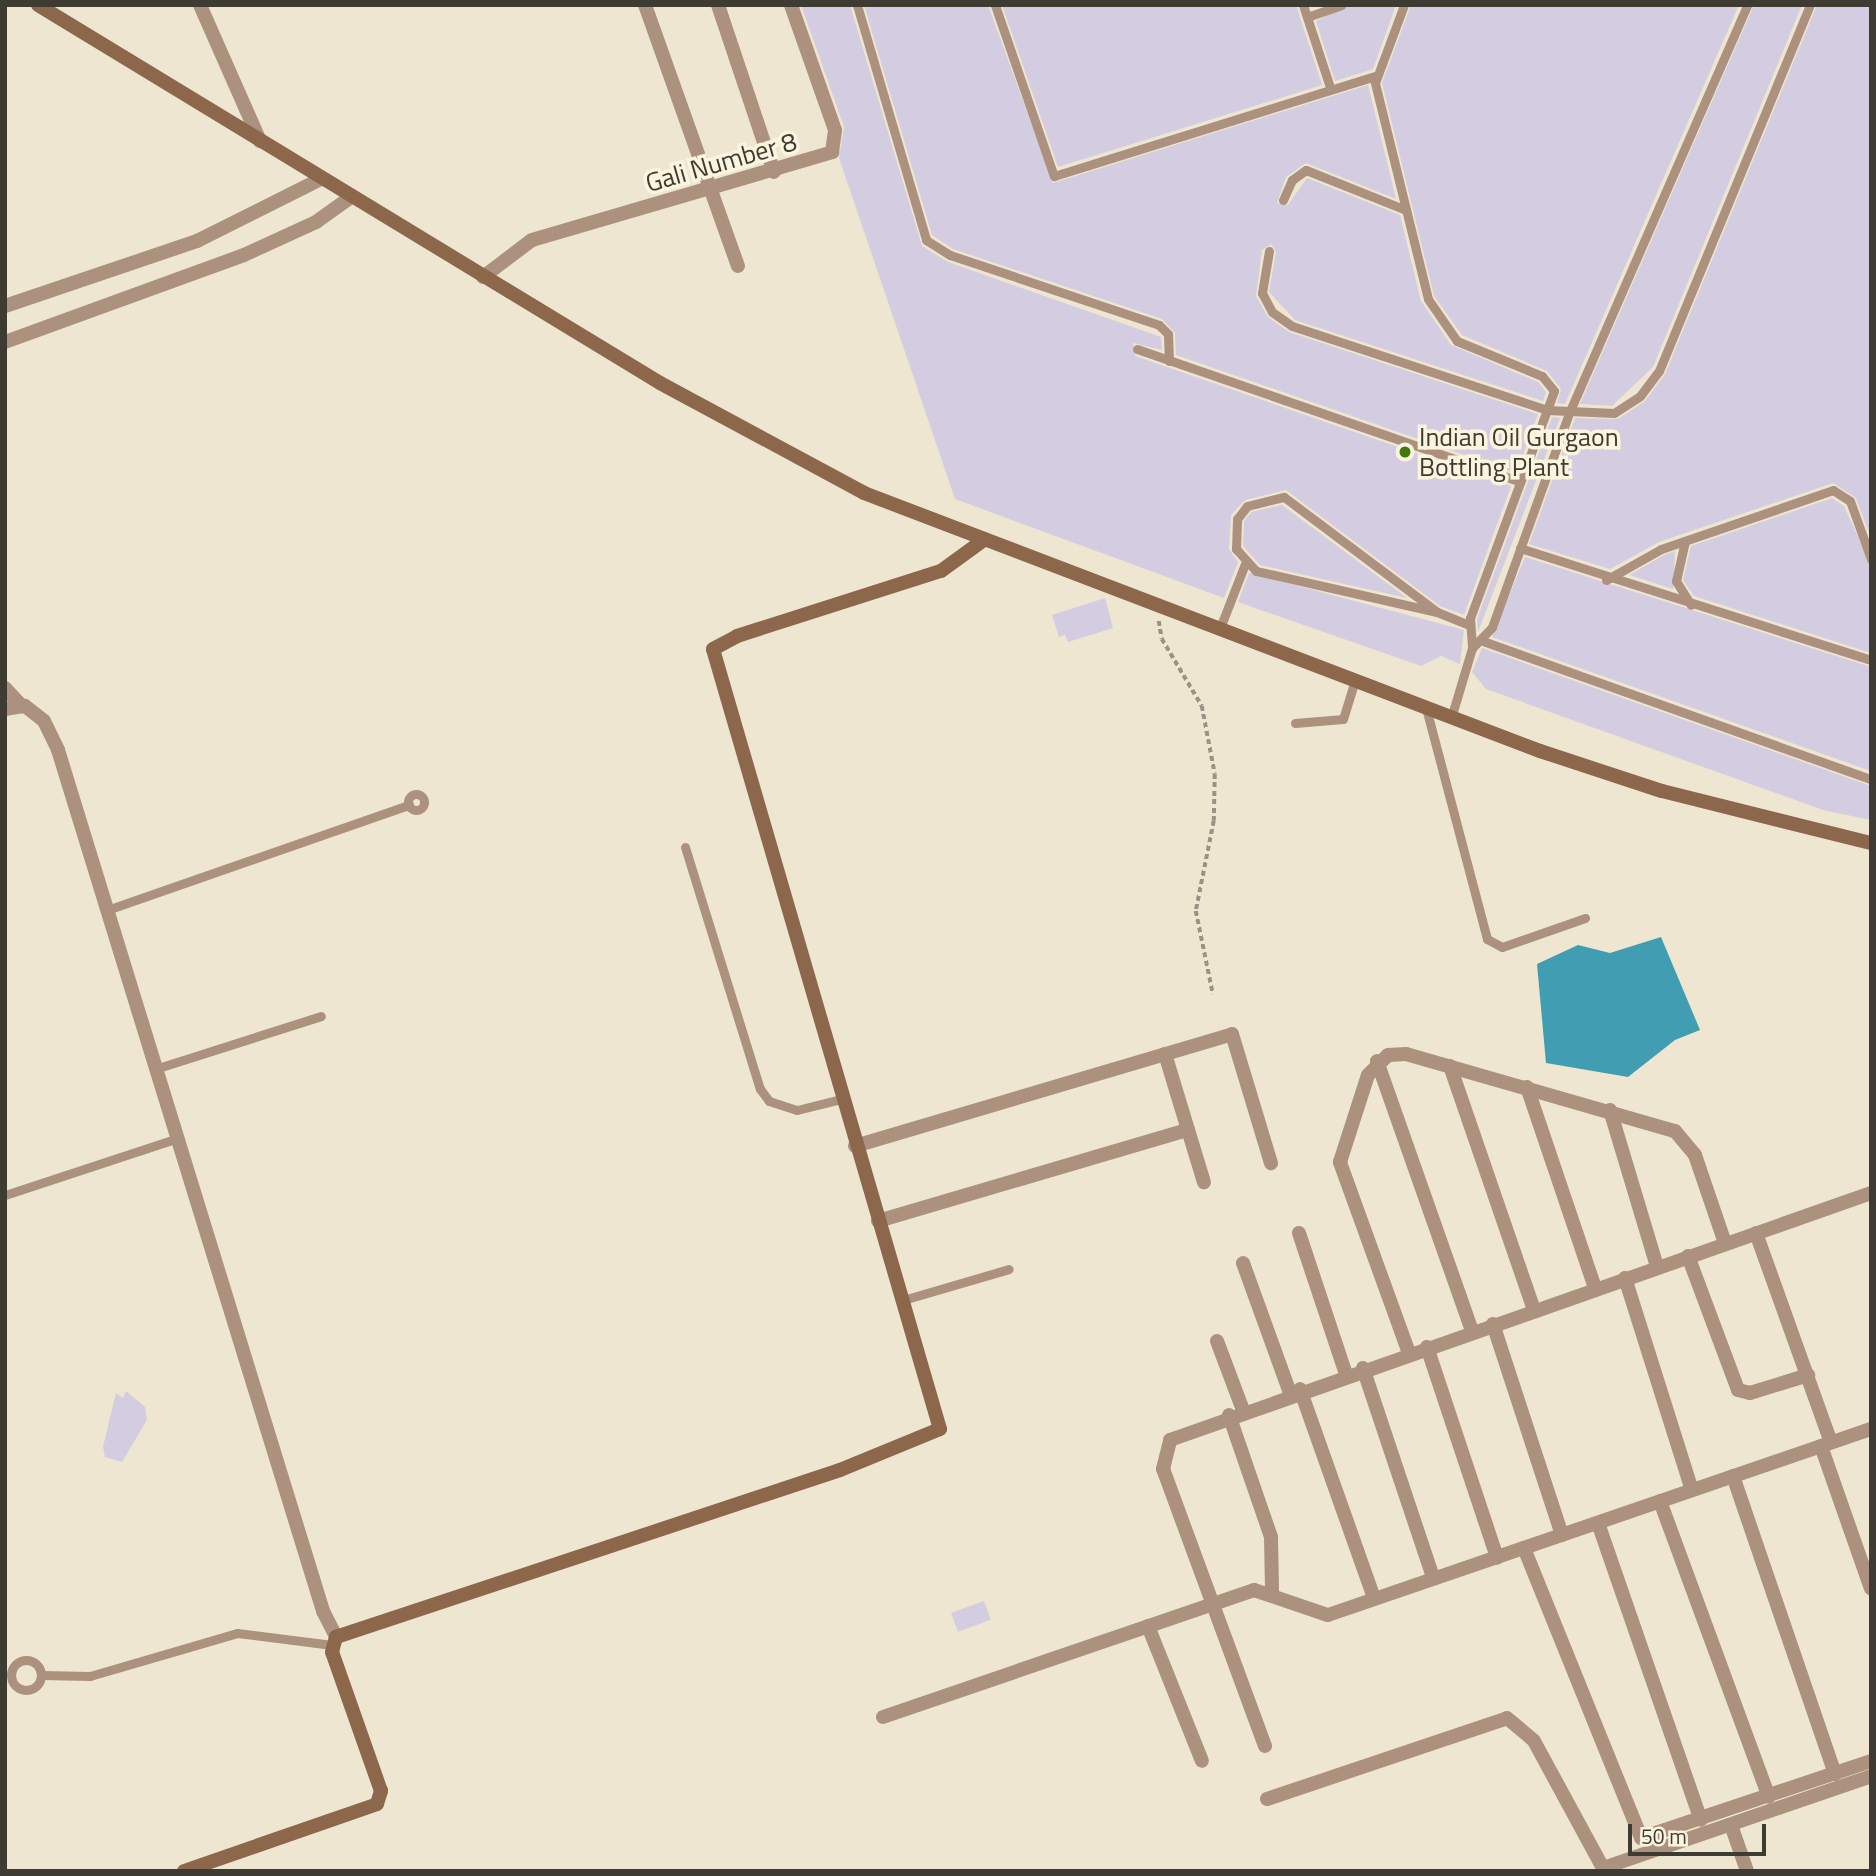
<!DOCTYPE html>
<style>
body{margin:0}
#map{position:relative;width:1876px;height:1876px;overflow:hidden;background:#eee6d1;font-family:"Titillium Web",sans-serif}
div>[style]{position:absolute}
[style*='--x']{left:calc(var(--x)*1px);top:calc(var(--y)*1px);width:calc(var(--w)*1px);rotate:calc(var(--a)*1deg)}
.water>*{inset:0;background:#419eb2}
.building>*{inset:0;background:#d4cce1;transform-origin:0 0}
.path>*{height:3.5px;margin-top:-1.75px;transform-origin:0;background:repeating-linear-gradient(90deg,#989384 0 5px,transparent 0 8.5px)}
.lane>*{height:9px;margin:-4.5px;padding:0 4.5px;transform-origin:4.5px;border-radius:4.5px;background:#ab917e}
.lane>.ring{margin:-4.5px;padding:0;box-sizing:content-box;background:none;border:9px solid #ab917e;border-radius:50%}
.street>*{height:14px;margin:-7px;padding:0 7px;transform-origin:7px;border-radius:7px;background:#ab917e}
.secondary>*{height:14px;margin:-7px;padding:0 7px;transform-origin:7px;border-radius:7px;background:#8c674c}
.dots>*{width:19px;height:19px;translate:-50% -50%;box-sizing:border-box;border:4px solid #fbf4de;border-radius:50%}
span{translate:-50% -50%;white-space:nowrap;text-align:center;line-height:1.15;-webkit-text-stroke:7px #fbf4de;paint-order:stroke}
.street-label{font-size:26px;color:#3e3b32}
.poi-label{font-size:26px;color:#3e3b32}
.left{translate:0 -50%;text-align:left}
.frame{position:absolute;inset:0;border:7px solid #3e3b32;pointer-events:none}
.scale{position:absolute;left:1628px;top:1824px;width:138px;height:32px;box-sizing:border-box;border:4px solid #3e3b32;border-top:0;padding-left:9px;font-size:21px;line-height:24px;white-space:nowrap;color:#3e3b32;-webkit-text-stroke:5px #fbf4de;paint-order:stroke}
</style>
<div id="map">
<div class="water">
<i style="clip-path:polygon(1661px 937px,1700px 1030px,1675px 1040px,1628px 1077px,1546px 1063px,1537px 964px,1578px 945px,1610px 953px)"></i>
</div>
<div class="building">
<i style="clip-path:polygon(801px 5px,850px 5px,922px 246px,948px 262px,1161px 337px,1162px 350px,1133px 343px,1135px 356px,1511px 486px,1464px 615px,1440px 606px,1286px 490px,1245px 500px,1231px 515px,1229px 549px,1238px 562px,1224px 598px,955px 499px,839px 158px,844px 127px)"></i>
<i style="clip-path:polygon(864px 5px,988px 5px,1053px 183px,1368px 85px,1396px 199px,1306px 163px,1286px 177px,1277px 203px,1288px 205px,1307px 178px,1400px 215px,1421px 301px,1451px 345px,1538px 382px,1546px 392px,1543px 401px,1295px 320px,1269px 292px,1276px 252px,1271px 244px,1262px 250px,1256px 296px,1268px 317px,1289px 332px,1538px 414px,1516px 473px,1176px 355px,1175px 333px,1162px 319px,953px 249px,932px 235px)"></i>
<i style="clip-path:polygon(1002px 5px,1296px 5px,1322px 85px,1058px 167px)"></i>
<i style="clip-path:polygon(1348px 5px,1396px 5px,1373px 69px,1335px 81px,1316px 21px)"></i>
<i style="clip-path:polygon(1411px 5px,1739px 5px,1565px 404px,1557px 403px,1561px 389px,1547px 371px,1462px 335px,1434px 296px,1382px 83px)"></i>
<i style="clip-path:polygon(1754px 5px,1802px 5px,1653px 367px,1612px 406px,1580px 404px)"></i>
<i style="clip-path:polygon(1817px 5px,1871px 5px,1871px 538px,1856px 498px,1833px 483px,1659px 542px,1610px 569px,1529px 544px,1575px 418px,1618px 419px,1645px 401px,1665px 374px)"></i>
<i style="clip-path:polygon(1552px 417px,1560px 418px,1478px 632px,1477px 619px)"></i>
<i style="clip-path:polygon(1832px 498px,1844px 506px,1871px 566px,1871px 653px,1694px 596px,1683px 580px,1691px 546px)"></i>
<i style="clip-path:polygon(1282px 505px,1407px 598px,1260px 565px,1243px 546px,1244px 521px,1251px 512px)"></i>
<i style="clip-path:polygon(1675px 551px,1673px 589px,1629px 575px,1664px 555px)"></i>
<i style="clip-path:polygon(1525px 557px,1871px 667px,1871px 771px,1492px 637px)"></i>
<i style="clip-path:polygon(1249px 573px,1464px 630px,1460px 664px,1441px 656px,1421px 666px,1238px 602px)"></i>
<i style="clip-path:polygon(1105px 598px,1113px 628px,1068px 642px,1065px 635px,1059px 637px,1052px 615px)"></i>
<i style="clip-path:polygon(1482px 648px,1871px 786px,1871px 820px,1823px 810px,1486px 689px,1472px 672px)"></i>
<i style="clip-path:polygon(126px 1391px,145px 1407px,147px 1420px,122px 1462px,105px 1457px,103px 1447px,116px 1393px,123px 1398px)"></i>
<i style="left:984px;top:1601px;width:20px;height:35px;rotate:70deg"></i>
</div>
<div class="path">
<i style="--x:1159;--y:621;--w:18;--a:81"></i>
<i style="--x:1162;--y:639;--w:78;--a:59.2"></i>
<i style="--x:1202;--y:706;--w:69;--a:79.2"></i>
<i style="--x:1215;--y:774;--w:47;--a:91.2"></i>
<i style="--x:1214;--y:821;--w:92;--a:101.3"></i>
<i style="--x:1196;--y:911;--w:85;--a:78.4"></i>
</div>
<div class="lane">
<i style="--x:857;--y:5;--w:245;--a:73.6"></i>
<i style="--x:926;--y:240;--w:28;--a:32"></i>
<i style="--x:950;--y:255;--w:220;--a:18.5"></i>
<i style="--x:1159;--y:325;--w:13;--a:45"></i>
<i style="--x:1168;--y:334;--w:27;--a:88"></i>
<i style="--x:995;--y:5;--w:181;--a:71"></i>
<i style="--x:1054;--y:176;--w:336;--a:-17.3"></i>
<i style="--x:1303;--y:5;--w:89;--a:71.8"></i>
<i style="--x:1404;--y:5;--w:83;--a:110.4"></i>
<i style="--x:1375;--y:83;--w:222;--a:76.2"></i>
<i style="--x:1428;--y:299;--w:51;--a:55.4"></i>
<i style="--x:1457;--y:341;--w:92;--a:22.4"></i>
<i style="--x:1542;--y:376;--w:19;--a:51"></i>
<i style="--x:1554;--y:391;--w:242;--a:110.3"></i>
<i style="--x:1470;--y:618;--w:30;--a:86"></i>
<i style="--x:1472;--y:648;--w:73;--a:106.7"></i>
<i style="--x:1307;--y:17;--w:36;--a:-19"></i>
<i style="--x:1283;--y:200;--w:22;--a:-66"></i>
<i style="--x:1292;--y:180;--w:17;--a:-36"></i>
<i style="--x:1306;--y:170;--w:108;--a:21.8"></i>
<i style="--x:1269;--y:251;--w:43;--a:99.5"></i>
<i style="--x:1262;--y:293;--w:21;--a:62"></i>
<i style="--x:1272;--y:312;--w:24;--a:35"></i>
<i style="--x:1292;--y:326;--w:268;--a:18.2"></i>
<i style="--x:1547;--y:410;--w:67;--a:2.6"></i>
<i style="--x:1614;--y:413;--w:31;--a:-33"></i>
<i style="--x:1640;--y:396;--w:31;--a:-53"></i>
<i style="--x:1659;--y:371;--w:396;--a:-67.6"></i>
<i style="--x:1137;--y:349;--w:405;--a:19.1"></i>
<i style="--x:1685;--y:541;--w:41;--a:102.7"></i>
<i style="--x:1676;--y:581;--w:28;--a:58"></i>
<i style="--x:1520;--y:548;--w:368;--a:17.7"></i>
<i style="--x:1606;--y:580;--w:63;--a:-29.4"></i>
<i style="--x:1661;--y:549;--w:182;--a:-18.9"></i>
<i style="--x:1833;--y:490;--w:20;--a:33"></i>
<i style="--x:1850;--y:501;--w:62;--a:70.1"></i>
<i style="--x:1437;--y:612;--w:186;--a:-167.2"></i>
<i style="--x:1256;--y:571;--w:30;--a:-132"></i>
<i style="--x:1236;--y:549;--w:30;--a:-88"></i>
<i style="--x:1237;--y:519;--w:16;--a:-52"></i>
<i style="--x:1247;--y:506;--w:38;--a:-14"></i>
<i style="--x:1284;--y:497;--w:191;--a:36.9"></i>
<i style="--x:1437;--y:612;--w:35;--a:22"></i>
<i style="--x:1220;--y:628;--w:69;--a:-68.7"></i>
<i style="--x:1480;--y:640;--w:415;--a:19.6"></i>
<i style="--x:1472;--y:648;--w:29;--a:-46"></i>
<i style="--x:1492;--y:627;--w:227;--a:-70.2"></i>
<i style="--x:1569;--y:413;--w:445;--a:-66.4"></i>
<i style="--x:1426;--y:708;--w:239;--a:75.2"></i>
<i style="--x:1487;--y:939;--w:17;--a:28"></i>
<i style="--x:1502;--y:947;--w:88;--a:-19.3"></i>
<i style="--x:1295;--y:723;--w:48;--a:-4.8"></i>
<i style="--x:1343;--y:719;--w:41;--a:-72.9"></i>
<i class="ring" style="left:408px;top:794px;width:7px;height:7px"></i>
<i style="--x:685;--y:847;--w:253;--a:72.8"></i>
<i style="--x:760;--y:1089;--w:15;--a:53"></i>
<i style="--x:769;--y:1101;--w:29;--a:18"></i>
<i style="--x:797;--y:1110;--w:45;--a:-14"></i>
<i style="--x:107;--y:910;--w:320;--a:-19.2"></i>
<i style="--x:155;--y:1069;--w:174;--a:-17.7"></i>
<i style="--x:5;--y:1195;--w:179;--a:-18.2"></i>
<i style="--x:903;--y:1300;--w:110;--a:-16.3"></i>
<i class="ring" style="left:11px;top:1660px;width:21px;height:21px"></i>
<i style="--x:41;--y:1675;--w:49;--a:1.2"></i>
<i style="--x:90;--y:1676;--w:153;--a:-16.3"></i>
<i style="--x:237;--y:1633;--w:96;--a:7.2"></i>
</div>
<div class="street">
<i style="--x:200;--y:5;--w:149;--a:66.2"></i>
<i style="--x:645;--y:5;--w:277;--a:70.4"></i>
<i style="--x:718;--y:5;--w:176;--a:71.5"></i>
<i style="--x:483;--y:277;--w:61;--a:-37.1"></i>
<i style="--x:532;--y:240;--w:313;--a:-16.3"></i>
<i style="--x:832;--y:152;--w:22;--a:-82"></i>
<i style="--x:835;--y:130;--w:133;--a:-109.4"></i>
<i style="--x:5;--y:306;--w:203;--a:-18.7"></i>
<i style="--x:197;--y:241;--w:139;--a:-26.6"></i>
<i style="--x:5;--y:342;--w:254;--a:-20"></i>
<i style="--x:244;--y:255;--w:79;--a:-24.6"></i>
<i style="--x:316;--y:222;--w:43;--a:-35.5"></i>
<i style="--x:5;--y:688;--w:25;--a:47"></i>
<i style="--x:5;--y:709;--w:20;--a:-9"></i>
<i style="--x:25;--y:706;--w:24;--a:38"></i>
<i style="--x:44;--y:721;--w:32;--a:64"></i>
<i style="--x:58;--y:750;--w:901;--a:72.89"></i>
<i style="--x:323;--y:1611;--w:29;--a:63"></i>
<i style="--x:1165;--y:1054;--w:134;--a:73.1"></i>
<i style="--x:1377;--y:1061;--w:286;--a:70.6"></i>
<i style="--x:1450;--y:1066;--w:258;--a:71"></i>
<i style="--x:1527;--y:1087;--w:212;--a:71.3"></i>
<i style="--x:1610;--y:1110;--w:164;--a:73.3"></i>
<i style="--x:855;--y:1146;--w:393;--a:-16.5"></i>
<i style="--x:1232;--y:1034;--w:135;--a:73.2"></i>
<i style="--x:878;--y:1221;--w:323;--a:-16.4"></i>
<i style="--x:1299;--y:1233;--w:149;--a:71.6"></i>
<i style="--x:1756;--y:1233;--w:222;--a:70.3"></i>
<i style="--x:1688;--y:1256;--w:143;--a:69.5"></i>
<i style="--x:1738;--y:1390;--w:12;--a:14"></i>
<i style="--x:1750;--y:1393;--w:61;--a:-17.2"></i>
<i style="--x:1243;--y:1263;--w:138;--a:70.1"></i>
<i style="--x:1625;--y:1278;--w:222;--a:72.5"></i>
<i style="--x:1493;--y:1324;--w:222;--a:71.9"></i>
<i style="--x:1217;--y:1341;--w:74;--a:69.4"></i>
<i style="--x:1427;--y:1347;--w:222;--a:71.6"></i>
<i style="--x:1409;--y:1353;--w:203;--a:-109.9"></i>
<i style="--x:1340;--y:1162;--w:91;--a:-72.2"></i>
<i style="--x:1368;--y:1075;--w:28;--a:-45"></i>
<i style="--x:1388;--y:1055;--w:18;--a:-3"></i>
<i style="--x:1406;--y:1054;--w:280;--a:16"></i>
<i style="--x:1675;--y:1131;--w:31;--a:50"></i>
<i style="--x:1695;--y:1155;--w:93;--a:71.2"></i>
<i style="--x:1363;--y:1368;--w:220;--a:71.5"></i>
<i style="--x:1300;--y:1389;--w:222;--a:70.5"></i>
<i style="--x:1229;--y:1415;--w:129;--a:71"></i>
<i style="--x:1271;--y:1537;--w:54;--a:88.9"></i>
<i style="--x:1821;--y:1446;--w:151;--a:70.7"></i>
<i style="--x:1733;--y:1476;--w:315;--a:71.1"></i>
<i style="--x:1660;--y:1501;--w:315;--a:69.8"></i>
<i style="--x:1598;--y:1523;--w:314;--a:70.9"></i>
<i style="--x:1524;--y:1548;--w:313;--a:68"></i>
<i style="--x:1641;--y:1838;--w:243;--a:-18.5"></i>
<i style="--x:1148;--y:1626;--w:145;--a:68.2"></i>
<i style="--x:883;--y:1717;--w:392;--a:-18.9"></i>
<i style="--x:1254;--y:1590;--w:78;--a:18.7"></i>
<i style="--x:1328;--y:1615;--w:574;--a:-18.91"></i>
<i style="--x:1265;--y:1746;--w:295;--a:-110.2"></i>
<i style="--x:1163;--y:1469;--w:30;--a:-76"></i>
<i style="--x:1170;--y:1440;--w:743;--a:-19.41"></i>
<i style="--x:1267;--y:1799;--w:253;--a:-18.6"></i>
<i style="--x:1507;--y:1718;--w:35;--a:40"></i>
<i style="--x:1534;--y:1741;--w:145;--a:61.5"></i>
<i style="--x:1603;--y:1868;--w:283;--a:-18.9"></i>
<i style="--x:1731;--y:1825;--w:49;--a:70.8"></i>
</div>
<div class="secondary">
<i style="--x:38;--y:5;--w:728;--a:31.29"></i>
<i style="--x:660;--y:383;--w:232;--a:28.3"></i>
<i style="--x:864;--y:493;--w:724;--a:20.89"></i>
<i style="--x:1540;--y:751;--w:128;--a:18.2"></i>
<i style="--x:1662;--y:791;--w:215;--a:14"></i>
<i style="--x:184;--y:1871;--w:204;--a:-19.1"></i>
<i style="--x:377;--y:1804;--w:14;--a:-73"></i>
<i style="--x:381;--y:1791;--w:147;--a:-109.4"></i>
<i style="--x:332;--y:1652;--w:16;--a:-75"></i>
<i style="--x:336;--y:1637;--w:531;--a:-18.33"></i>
<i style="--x:840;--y:1470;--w:108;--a:-22.3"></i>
<i style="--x:940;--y:1429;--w:812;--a:-106.23"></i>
<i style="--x:713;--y:649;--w:27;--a:-28"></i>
<i style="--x:737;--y:636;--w:214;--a:-17.7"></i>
<i style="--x:941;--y:571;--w:54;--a:-36"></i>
</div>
<div class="dots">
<i style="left:1405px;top:452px;background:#42790a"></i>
</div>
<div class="street-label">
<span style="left:721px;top:162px;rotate:-16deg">Gali Number 8</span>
</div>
<div class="poi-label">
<span class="left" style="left:1419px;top:452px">Indian Oil Gurgaon<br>Bottling Plant</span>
</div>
<div class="frame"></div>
<div class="scale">50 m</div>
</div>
